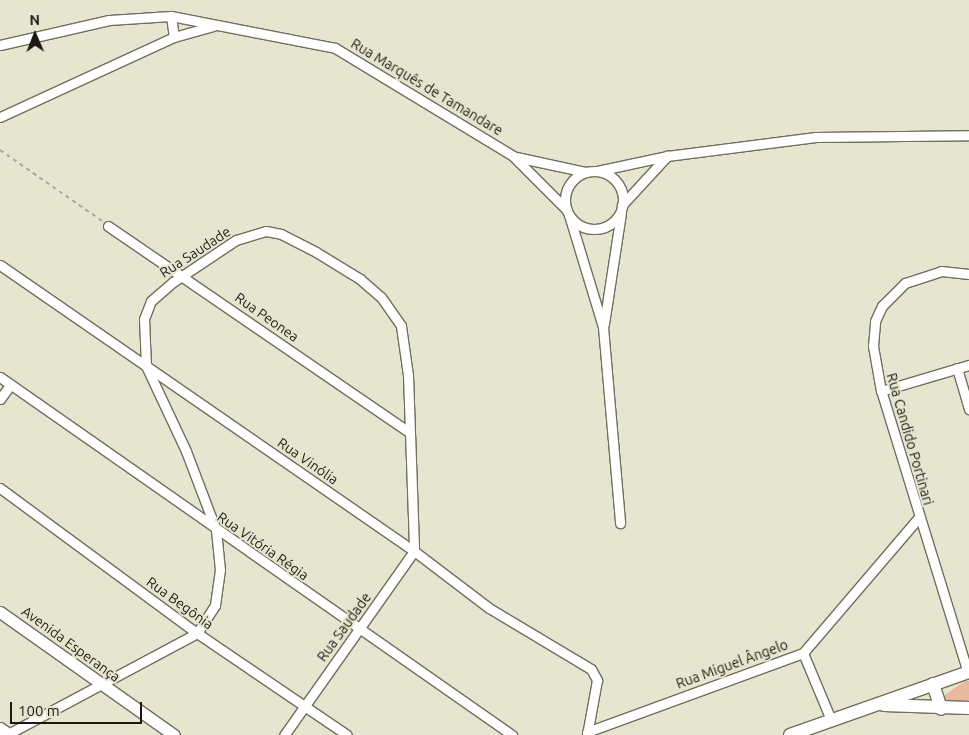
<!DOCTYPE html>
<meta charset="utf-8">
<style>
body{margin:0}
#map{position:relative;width:969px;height:735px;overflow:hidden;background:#e6e5d0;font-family:Ubuntu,sans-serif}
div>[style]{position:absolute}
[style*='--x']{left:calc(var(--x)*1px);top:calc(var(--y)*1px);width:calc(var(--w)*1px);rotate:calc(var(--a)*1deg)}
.green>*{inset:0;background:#e8b99f}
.path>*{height:2px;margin-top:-1px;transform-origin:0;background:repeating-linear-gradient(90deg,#a8a797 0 4px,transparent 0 8px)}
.roads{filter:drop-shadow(1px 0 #706f5d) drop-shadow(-1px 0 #706f5d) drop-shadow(0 1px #706f5d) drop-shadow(0 -1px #706f5d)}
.minor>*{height:9px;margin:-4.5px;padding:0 4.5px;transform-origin:4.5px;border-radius:4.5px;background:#fff}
.minor>.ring{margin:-4.5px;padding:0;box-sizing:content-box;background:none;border:9px solid #fff;border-radius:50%}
.tertiary>*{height:11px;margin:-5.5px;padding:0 5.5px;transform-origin:5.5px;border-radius:5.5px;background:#fff}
.secondary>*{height:12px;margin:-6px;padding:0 6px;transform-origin:6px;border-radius:6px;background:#fff}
span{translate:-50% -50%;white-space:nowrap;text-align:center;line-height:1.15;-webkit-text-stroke:4px #e6e5d0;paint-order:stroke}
.street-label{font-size:14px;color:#1a1a13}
.north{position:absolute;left:10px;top:10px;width:50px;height:50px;-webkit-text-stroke:4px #e6e5d0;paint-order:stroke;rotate:359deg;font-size:14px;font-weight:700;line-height:20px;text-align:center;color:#1a1a13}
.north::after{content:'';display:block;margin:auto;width:18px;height:22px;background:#1a1a13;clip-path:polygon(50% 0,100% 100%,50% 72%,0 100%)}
.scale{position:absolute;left:10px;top:702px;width:132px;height:22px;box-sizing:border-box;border:2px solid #1a1a13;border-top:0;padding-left:6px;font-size:15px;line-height:18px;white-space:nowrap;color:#1a1a13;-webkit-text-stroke:4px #e6e5d0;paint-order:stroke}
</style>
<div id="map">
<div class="green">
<i style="clip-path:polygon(965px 681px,969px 681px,969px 702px,947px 703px,942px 697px)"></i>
</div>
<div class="path">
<i style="--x:0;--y:150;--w:124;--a:34.8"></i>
</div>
<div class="roads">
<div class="minor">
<i style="--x:171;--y:16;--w:21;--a:82"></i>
<i style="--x:0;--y:45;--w:112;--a:-12.9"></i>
<i style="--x:109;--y:20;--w:62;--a:-3.7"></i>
<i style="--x:171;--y:16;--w:167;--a:11"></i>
<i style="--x:335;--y:48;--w:208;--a:31.2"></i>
<i style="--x:513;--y:156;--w:76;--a:45"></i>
<i style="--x:0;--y:117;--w:192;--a:-24.7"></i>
<i style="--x:174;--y:37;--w:41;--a:-15.8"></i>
<i style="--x:516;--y:157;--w:72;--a:12.1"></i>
<i style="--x:597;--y:171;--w:72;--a:-12.1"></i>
<i style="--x:667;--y:156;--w:150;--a:-7.3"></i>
<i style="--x:816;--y:137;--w:153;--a:-0.7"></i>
<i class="ring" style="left:565px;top:171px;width:49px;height:49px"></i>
<i style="--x:622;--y:205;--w:67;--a:-47.4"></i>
<i style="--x:569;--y:215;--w:117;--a:73.1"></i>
<i style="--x:603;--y:327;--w:197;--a:85"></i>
<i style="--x:108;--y:226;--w:366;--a:34.4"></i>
<i style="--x:0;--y:265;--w:503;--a:34.64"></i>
<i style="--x:414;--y:551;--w:94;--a:37.2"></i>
<i style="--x:489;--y:608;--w:119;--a:30.9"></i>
<i style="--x:591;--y:669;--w:13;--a:61"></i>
<i style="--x:597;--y:680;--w:56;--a:100.3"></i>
<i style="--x:604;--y:324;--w:112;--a:-81.3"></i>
<i style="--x:957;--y:368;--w:43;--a:73.7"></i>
<i style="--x:0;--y:377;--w:625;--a:34.96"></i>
<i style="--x:881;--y:391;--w:92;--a:-16.5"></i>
<i style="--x:0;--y:399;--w:17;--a:-54"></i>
<i style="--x:0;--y:488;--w:245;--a:36.4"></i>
<i style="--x:197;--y:633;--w:181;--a:34.2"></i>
<i style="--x:803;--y:653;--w:73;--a:67.3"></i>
<i style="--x:968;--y:673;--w:295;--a:-107.1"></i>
<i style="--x:881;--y:391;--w:46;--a:-100.1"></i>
<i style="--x:873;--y:346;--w:25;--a:-85"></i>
<i style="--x:875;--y:321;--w:17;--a:-65"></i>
<i style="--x:882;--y:306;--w:33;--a:-45"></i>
<i style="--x:905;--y:283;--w:38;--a:-18"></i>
<i style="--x:941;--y:271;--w:28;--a:6"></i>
<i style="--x:587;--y:732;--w:230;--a:-20.1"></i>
<i style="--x:803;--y:653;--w:179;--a:-49.5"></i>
<i style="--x:8;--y:734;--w:214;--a:-28.1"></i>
<i style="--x:197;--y:633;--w:33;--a:-57"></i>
<i style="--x:215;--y:605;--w:35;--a:-82"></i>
<i style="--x:220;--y:570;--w:40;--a:-95.7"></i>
<i style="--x:216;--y:530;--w:85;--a:-110.8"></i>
<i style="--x:186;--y:451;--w:94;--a:-115.2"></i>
<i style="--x:146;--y:366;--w:47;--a:-92.4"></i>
<i style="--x:144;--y:319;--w:19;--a:-69"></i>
<i style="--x:151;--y:301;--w:29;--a:-41"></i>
<i style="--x:173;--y:282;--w:76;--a:-33.7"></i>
<i style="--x:236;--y:240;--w:31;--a:-17"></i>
<i style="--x:266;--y:231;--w:15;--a:11"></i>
<i style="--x:281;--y:234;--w:39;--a:27"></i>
<i style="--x:316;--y:252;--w:52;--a:31.5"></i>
<i style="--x:360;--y:279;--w:28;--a:41"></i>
<i style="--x:381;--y:297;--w:35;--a:55"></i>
<i style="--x:401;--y:326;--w:49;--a:81.9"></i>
<i style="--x:408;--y:375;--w:176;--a:88"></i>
<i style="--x:414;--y:551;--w:225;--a:125.2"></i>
</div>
<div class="tertiary">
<i style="--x:0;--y:612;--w:213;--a:35.3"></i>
<i style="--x:0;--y:728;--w:12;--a:35"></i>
</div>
<div class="secondary">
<i style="--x:933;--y:684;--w:26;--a:72"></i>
<i style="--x:884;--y:705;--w:85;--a:2"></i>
<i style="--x:790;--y:735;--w:190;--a:-19.4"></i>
</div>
</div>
<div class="street-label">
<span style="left:427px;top:87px;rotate:31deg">Rua Marquês de Tamandare</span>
<span style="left:195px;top:252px;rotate:-33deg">Rua Saudade</span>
<span style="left:267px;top:317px;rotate:35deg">Rua Peonea</span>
<span style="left:910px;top:439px;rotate:74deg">Rua Candido Portinari</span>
<span style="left:308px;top:461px;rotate:35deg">Rua Vinólia</span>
<span style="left:263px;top:546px;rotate:35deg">Rua Vitória Régia</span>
<span style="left:180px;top:603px;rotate:36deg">Rua Begônia</span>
<span style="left:344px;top:627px;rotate:-54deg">Rua Saudade</span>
<span style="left:71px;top:644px;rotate:36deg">Avenida Esperança</span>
<span style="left:732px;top:664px;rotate:-20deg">Rua Miguel Ângelo</span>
</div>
<div class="north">N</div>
<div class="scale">100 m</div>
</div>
